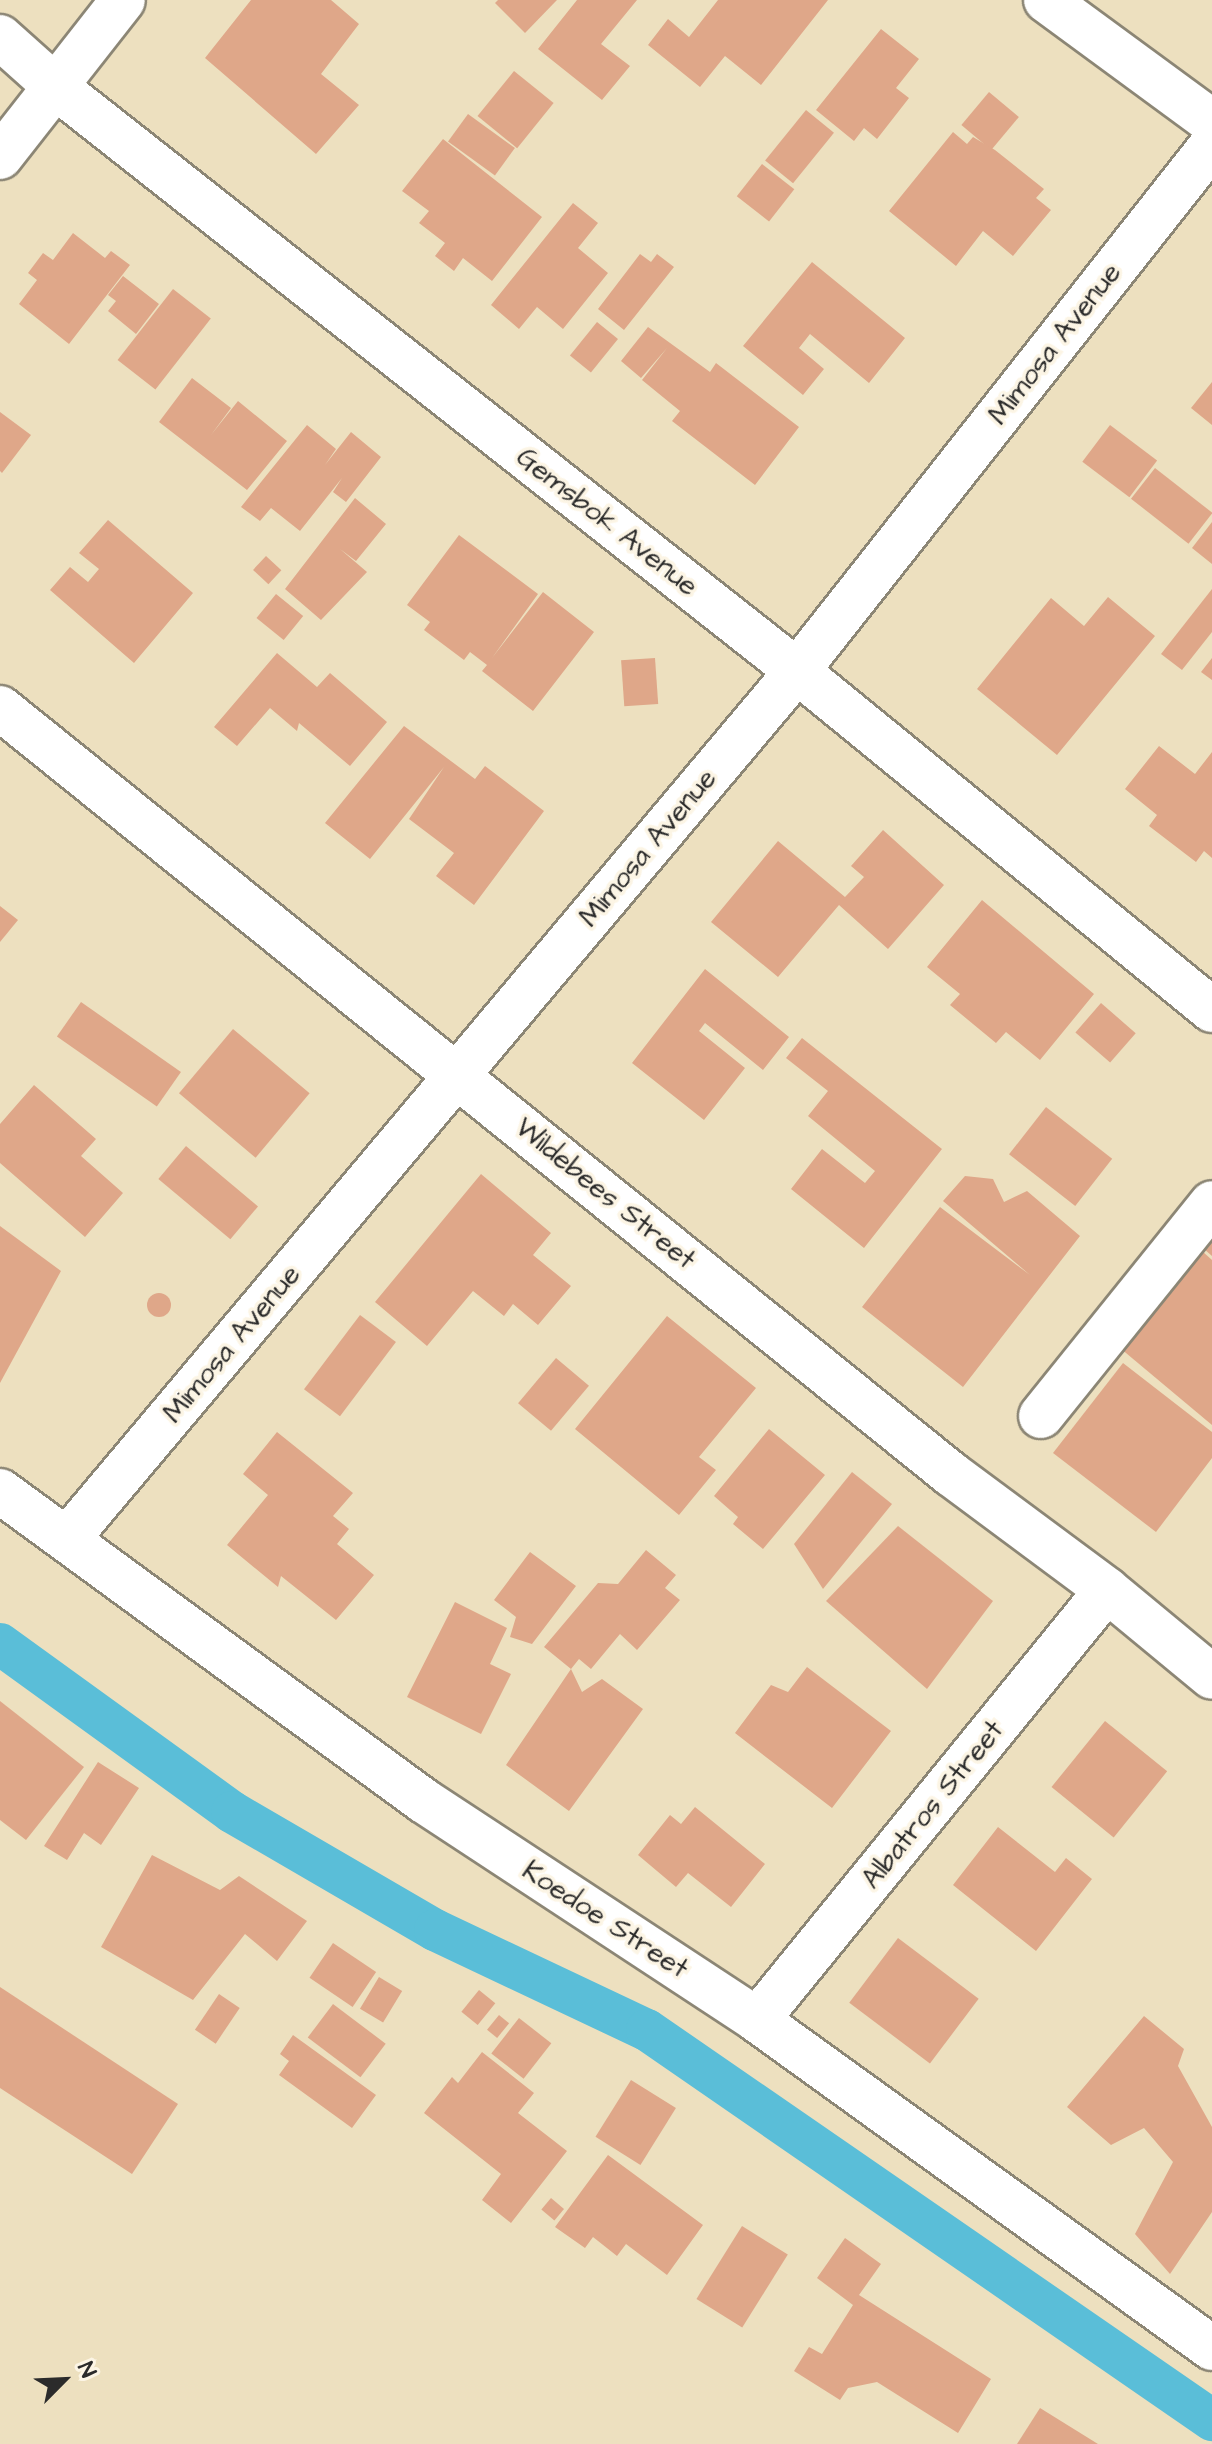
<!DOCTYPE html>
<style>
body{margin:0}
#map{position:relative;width:1212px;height:2444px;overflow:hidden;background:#ede0bf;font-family:"Architects Daughter",sans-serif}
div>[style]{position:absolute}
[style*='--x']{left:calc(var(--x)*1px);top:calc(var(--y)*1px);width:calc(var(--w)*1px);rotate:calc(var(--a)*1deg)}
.canal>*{height:42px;margin:-21px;padding:0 21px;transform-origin:21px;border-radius:21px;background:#5abed8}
.building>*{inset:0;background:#dfa789;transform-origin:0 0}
.round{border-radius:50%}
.roads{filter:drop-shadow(2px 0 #8c8675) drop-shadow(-2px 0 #8c8675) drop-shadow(0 2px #8c8675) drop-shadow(0 -2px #8c8675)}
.minor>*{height:44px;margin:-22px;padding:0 22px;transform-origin:22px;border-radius:22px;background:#fff}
.highway>*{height:44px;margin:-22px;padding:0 22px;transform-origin:22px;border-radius:22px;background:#fff}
span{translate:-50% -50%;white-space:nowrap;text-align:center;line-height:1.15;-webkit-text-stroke:7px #fcf5e5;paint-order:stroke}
.street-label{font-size:28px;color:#2b2b2b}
.north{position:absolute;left:24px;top:2340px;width:80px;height:80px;-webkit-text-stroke:6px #fcf5e5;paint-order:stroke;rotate:66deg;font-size:22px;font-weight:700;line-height:32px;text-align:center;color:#2b2b2b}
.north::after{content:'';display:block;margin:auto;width:28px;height:36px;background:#2b2b2b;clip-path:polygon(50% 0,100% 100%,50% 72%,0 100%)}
</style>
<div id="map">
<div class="canal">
<i style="--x:0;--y:1644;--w:286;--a:35.9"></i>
<i style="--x:232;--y:1812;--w:235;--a:30.2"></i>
<i style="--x:435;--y:1930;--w:234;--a:25.3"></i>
<i style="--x:647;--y:2030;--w:687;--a:34.62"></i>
</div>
<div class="building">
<i style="clip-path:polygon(251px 0,331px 0,359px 24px,321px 74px,359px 105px,316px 154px,205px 58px)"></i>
<i style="clip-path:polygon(498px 0,557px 0,525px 33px,495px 3px)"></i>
<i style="clip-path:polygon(577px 0,637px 0,601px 44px,630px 66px,602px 100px,538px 49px)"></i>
<i style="clip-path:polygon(718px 0,828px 0,761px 85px,725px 56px,700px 87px,648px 45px,668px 19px,689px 37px)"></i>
<i style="clip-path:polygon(881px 29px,919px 59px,896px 88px,909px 98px,877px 139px,864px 128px,854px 141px,816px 110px)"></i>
<i style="left:514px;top:71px;width:51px;height:58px;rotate:39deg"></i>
<i style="left:989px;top:92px;width:39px;height:43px;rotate:40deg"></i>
<i style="left:806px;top:110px;width:36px;height:65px;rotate:39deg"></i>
<i style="left:468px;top:114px;width:58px;height:34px;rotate:36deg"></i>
<i style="clip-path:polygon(953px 132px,967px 144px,973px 137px,995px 150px,1044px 189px,1036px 198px,1051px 210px,1013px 256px,983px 231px,956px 266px,889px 211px)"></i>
<i style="clip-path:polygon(443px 139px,542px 217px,492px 281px,463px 258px,454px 271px,435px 256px,445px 243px,419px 223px,429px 211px,402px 191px)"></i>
<i style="left:762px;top:164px;width:41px;height:41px;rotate:38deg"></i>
<i style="clip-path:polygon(573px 203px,598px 223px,578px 248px,608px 273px,563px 329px,537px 307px,519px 329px,491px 305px)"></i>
<i style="clip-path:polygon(73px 233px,105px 258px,111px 251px,130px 265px,69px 344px,19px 304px,37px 280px,28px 273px,43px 253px,53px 260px)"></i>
<i style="clip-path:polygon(640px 254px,651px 262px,657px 254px,674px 267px,624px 330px,598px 309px)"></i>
<i style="clip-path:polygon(812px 262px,905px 338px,869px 383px,810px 334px,799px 348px,824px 369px,803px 395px,743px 346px)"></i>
<i style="clip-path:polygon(123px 276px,159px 304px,136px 334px,108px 311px,116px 301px,108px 295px)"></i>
<i style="left:173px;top:289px;width:48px;height:90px;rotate:38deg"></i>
<i style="left:597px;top:322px;width:27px;height:43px;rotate:39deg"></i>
<i style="clip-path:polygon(648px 327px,710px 372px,716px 363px,799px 427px,755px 485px,672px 421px,680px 411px,642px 380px,667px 348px,641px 378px,621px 361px)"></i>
<i style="clip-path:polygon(192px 378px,231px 408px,211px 435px,238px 401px,287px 441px,247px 490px,159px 422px)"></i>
<i style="clip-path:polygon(1212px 382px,1212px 425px,1191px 408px)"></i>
<i style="clip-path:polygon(0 412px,31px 435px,2px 473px,0 471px)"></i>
<i style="clip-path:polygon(307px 425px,336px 449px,325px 465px,351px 432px,381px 457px,346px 502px,333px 492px,342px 478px,300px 531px,271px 508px,260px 521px,241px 507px)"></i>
<i style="left:1110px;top:425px;width:59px;height:46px;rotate:37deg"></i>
<i style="left:1155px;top:468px;width:73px;height:39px;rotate:38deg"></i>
<i style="clip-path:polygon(355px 498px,386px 524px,356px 561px,340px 549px,367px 572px,321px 620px,285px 589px)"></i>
<i style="clip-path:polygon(108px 520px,193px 593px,134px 663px,50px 590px,70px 567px,88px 582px,99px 569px,79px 553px)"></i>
<i style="clip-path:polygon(1212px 522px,1212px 564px,1192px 548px)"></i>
<i style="clip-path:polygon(459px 535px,538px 594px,492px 658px,543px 592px,594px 632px,533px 711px,482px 671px,487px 665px,470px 652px,464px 660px,424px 630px,430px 622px,407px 605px)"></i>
<i style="left:266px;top:556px;width:21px;height:19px;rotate:43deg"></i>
<i style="clip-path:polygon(1212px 589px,1212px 632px,1182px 670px,1161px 654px)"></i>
<i style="left:276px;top:594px;width:35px;height:31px;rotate:39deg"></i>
<i style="clip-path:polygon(1108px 597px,1155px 636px,1057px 755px,977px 689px,1051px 598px,1084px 626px)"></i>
<i style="clip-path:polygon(277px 653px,317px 687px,330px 673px,387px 722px,350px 766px,299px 723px,297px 731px,270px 708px,237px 746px,214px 727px)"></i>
<i style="left:655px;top:658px;width:46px;height:34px;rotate:86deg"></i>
<i style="clip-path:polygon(1212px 658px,1212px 680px,1201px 672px)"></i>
<i style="clip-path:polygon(404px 726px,475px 779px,485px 766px,544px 811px,474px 905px,436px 876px,454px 853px,409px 819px,444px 767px,370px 859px,325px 823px)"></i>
<i style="clip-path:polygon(1159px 746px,1195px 774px,1212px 752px,1212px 858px,1204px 851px,1196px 862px,1149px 826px,1157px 815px,1125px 789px)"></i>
<i style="clip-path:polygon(883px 830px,944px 885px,888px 949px,839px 905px,778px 977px,711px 922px,778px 841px,845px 897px,864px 877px,851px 866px)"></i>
<i style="clip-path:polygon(982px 900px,1094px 994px,1040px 1060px,1006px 1032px,996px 1043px,950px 1005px,960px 994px,927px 967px)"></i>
<i style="clip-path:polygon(0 906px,18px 920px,0 942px)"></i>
<i style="clip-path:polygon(705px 969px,789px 1037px,763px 1070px,705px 1023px,699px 1031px,745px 1068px,704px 1120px,632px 1063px)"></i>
<i style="left:81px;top:1002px;width:122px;height:42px;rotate:35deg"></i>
<i style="left:1101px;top:1003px;width:46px;height:39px;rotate:41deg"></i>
<i style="left:233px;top:1029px;width:100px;height:84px;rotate:40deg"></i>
<i style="clip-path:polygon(802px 1038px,942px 1149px,864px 1248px,791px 1189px,822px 1149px,865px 1183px,875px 1171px,808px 1116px,828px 1091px,786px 1058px)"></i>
<i style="clip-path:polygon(34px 1085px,96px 1139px,81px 1156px,123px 1193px,85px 1237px,0 1163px,0 1124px)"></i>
<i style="left:1046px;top:1107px;width:84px;height:60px;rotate:38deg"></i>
<i style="left:186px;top:1146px;width:94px;height:43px;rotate:40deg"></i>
<i style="clip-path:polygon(481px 1174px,551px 1233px,533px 1255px,571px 1286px,538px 1325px,513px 1304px,504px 1316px,473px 1291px,427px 1346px,375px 1302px)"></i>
<i style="clip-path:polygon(965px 1176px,993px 1179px,1004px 1202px,1027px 1191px,1080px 1236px,963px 1387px,862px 1307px,940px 1207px,1030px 1275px,943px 1201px)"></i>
<i style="clip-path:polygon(0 1226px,61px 1271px,0 1383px)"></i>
<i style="clip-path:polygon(1212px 1237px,1212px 1256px,1203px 1248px)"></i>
<i style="clip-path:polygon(1202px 1251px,1212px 1260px,1212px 1425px,1120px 1348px)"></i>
<i class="round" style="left:147px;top:1293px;width:24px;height:24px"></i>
<i style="left:360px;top:1315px;width:45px;height:93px;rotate:37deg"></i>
<i style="clip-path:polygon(667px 1316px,756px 1388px,699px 1457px,716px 1470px,679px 1515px,575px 1429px)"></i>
<i style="left:556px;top:1358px;width:43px;height:59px;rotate:40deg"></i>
<i style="clip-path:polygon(1123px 1363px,1212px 1432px,1212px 1458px,1156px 1532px,1053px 1453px)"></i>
<i style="clip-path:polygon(769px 1429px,825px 1475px,763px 1549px,733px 1524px,738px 1517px,714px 1496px)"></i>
<i style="clip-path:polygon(277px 1432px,353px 1493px,333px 1516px,349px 1529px,337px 1544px,374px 1575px,336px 1620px,281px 1576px,278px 1587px,227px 1545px,268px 1495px,243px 1474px)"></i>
<i style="clip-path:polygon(852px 1472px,892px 1504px,823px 1589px,794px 1544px)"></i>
<i style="clip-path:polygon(898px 1526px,993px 1601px,927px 1689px,826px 1601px)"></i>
<i style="clip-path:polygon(646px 1550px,676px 1575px,665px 1588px,680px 1600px,637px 1650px,620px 1634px,591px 1669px,579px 1659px,571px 1669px,544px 1647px,598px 1583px,618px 1584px)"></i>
<i style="clip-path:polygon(530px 1552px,576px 1586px,532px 1644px,510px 1637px,516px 1617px,494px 1600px)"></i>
<i style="clip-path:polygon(455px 1602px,507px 1628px,490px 1664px,511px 1674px,481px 1734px,407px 1697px)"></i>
<i style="clip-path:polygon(807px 1667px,891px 1731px,832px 1808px,735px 1733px,771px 1685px,788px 1692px)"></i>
<i style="clip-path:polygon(571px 1669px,582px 1692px,602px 1679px,643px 1709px,569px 1811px,506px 1765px)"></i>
<i style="clip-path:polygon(0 1701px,84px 1767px,26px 1840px,0 1820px)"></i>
<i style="left:1105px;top:1721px;width:80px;height:85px;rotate:39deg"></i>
<i style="clip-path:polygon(98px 1762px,139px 1788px,101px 1845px,84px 1833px,67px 1860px,44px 1846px)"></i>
<i style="clip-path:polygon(695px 1807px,765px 1864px,731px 1907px,688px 1873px,676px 1887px,638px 1855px,670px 1815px,681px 1824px)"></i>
<i style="clip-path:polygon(998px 1827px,1055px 1872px,1066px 1858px,1092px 1879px,1036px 1951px,953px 1885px)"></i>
<i style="clip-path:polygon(152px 1855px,220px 1890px,239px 1876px,307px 1921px,277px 1961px,245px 1934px,193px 2000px,101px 1947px)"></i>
<i style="left:898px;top:1938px;width:101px;height:81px;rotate:37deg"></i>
<i style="left:333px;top:1943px;width:52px;height:42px;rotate:34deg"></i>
<i style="left:379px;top:1977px;width:27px;height:37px;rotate:31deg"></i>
<i style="clip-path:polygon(0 1987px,178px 2104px,132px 2174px,0 2088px)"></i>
<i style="left:479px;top:1990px;width:21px;height:28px;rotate:39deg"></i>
<i style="left:219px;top:1994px;width:25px;height:43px;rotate:34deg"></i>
<i style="left:333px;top:2004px;width:66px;height:42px;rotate:37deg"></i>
<i style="left:499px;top:2015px;width:13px;height:19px;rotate:39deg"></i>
<i style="clip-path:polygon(1144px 2016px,1184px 2049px,1178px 2066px,1212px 2127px,1212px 2212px,1170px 2274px,1135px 2234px,1173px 2162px,1144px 2128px,1111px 2145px,1067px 2107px)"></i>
<i style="left:519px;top:2018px;width:41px;height:45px;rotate:38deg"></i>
<i style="clip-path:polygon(293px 2035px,376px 2095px,352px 2128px,279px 2075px,289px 2061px,280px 2054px)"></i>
<i style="clip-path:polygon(482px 2052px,534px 2093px,518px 2113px,567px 2151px,511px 2223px,482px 2200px,501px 2174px,424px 2113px,452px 2077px,458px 2083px)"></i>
<i style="left:631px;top:2080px;width:53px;height:67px;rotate:32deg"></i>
<i style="clip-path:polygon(608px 2155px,703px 2225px,667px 2275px,626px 2244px,617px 2256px,593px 2237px,585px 2248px,555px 2227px)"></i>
<i style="left:551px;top:2198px;width:17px;height:15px;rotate:40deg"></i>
<i style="left:742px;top:2226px;width:54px;height:86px;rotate:32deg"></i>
<i style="clip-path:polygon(845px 2238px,881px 2264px,859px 2295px,991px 2379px,958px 2433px,877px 2382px,848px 2388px,840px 2400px,794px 2371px,809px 2347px,822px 2354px,853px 2305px,817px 2278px)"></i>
<i style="clip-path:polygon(1040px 2408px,1098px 2444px,1017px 2444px)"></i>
</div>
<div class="roads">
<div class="minor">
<i style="--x:0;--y:37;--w:76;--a:41.8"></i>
<i style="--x:57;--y:88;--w:942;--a:38.23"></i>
<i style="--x:797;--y:671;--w:536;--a:39.24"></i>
<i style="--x:0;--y:157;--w:199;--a:-51.9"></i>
<i style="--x:0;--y:708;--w:1221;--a:38.85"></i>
<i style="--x:951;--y:1474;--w:194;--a:36.6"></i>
<i style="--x:1107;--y:1590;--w:136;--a:39.6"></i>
<i style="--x:1041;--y:1416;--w:273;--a:-51.2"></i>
<i style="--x:0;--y:1491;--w:525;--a:36.17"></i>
<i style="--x:424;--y:1801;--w:399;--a:33.3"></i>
<i style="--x:757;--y:2020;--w:561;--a:35.79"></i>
<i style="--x:68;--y:1538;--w:1133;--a:-49.94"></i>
<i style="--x:797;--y:671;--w:670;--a:-51.73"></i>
<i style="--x:757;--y:2020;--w:554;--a:-50.86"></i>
</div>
<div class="highway">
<i style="--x:1046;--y:0;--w:206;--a:36.3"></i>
</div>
</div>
<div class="street-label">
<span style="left:1055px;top:344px;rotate:-52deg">Mimosa Avenue</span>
<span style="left:607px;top:522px;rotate:38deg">Gemsbok Avenue</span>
<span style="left:648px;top:848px;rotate:-50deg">Mimosa Avenue</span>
<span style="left:605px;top:1194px;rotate:39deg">Wildebees Street</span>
<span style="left:232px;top:1344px;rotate:-50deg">Mimosa Avenue</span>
<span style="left:933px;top:1805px;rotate:-51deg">Albatros Street</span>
<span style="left:605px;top:1920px;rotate:33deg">Koedoe Street</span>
</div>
<div class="north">N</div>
</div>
